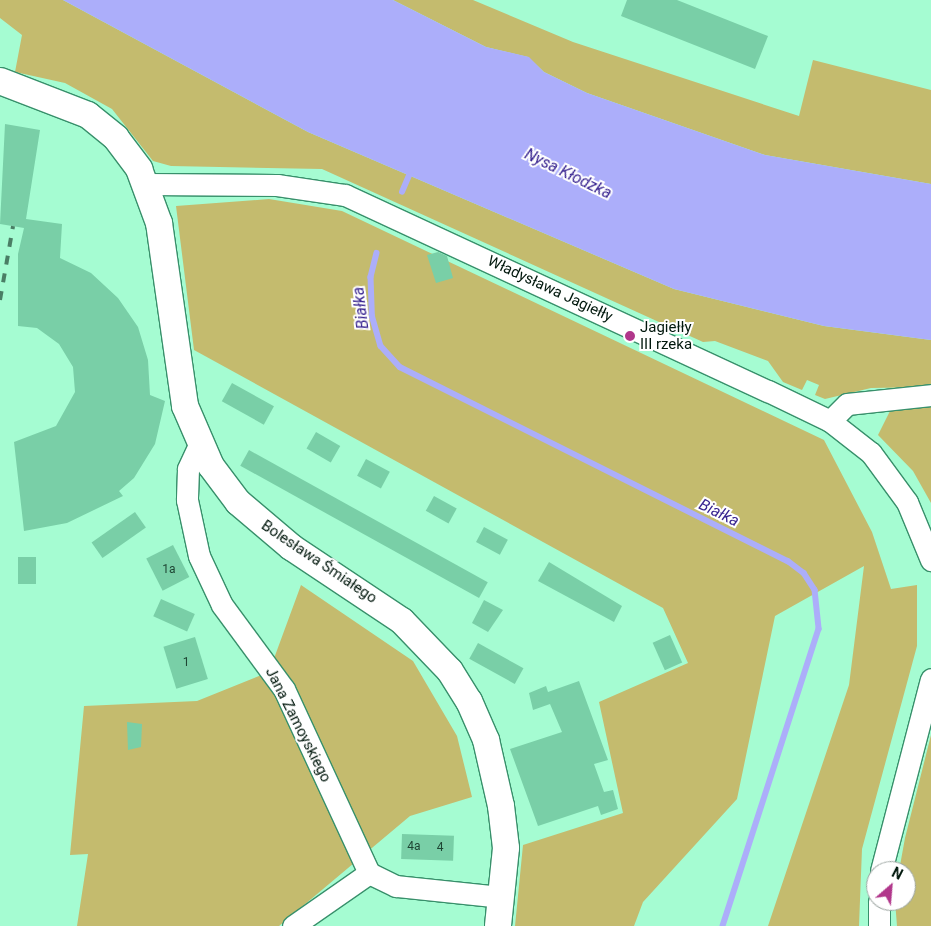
<!DOCTYPE html>
<meta charset="utf-8">
<style>
body{margin:0}
#map{position:relative;width:931px;height:926px;overflow:hidden;background:#a5fcd2;font-family:Roboto,sans-serif}
div>[style]{position:absolute}
[style*='--x']{left:calc(var(--x)*1px);top:calc(var(--y)*1px);width:calc(var(--w)*1px);rotate:calc(var(--a)*1deg)}
.green>*{inset:0;background:#c4bb6e}
.water>*{inset:0;background:#acaefa}
.stream>*{height:5.5px;margin:-2.75px;padding:0 2.75px;transform-origin:2.75px;border-radius:2.75px;background:#acaefa}
.building>*{inset:0;background:#79cfa7;transform-origin:0 0}
.roads{filter:drop-shadow(1px 0 #38906b) drop-shadow(-1px 0 #38906b) drop-shadow(0 1px #38906b) drop-shadow(0 -1px #38906b)}
.minor>*{height:21px;margin:-10.5px;padding:0 10.5px;transform-origin:10.5px;border-radius:10.5px;background:#fff}
.tertiary>*{height:26px;margin:-13px;padding:0 13px;transform-origin:13px;border-radius:13px;background:#fff}
.rail>*{height:4px;margin-top:-2px;transform-origin:0;background:repeating-linear-gradient(90deg,#4a7e65 0 9px,transparent 0 18px)}
.dots>*{width:14px;height:14px;translate:-50% -50%;box-sizing:border-box;border:2px solid #fff;border-radius:50%}
span{translate:-50% -50%;white-space:nowrap;text-align:center;line-height:1.15;-webkit-text-stroke:4px #fff;paint-order:stroke}
.number-label{font-size:12px;color:#1e4533}
.number-label span{-webkit-text-stroke-width:0}
.street-label{font-size:15px;color:#00170c}
.poi-label{font-size:15px;color:#00170c}
.left{translate:0 -50%;text-align:left}
.water-label{font-size:16px;color:#382490;font-style:italic}
.north{position:absolute;left:866px;top:861px;width:50px;height:50px;box-sizing:border-box;background:#fff;border:1px solid #99a29e;border-radius:50%;rotate:27deg;font-size:14px;font-weight:700;line-height:20px;text-align:center;color:#00170c}
.north::after{content:'';display:block;margin:auto;width:18px;height:22px;background:#b1378b;clip-path:polygon(50% 0,100% 100%,50% 72%,0 100%)}
</style>
<div id="map">
<div class="green">
<i style="clip-path:polygon(0 0,63px 0,308px 132px,674px 289px,824px 326px,931px 340px,931px 387px,871px 388px,825px 399px,815px 395px,819px 385px,807px 380px,802px 390px,783px 382px,768px 361px,715px 341px,703px 342px,322px 169px,171px 166px,153px 161px,112px 109px,65px 83px,15px 72px,22px 35px,0 18px)"></i>
<i style="clip-path:polygon(393px 0,473px 0,573px 42px,799px 116px,813px 60px,931px 90px,931px 184px,765px 155px,587px 93px,544px 72px,528px 57px,486px 47px)"></i>
<i style="clip-path:polygon(269px 199px,342px 211px,824px 440px,872px 532px,891px 589px,917px 585px,917px 646px,862px 849px,859px 926px,768px 926px,849px 685px,864px 566px,775px 616px,737px 799px,643px 902px,634px 926px,515px 926px,523px 845px,623px 813px,599px 702px,688px 663px,663px 608px,194px 350px,176px 206px)"></i>
<i style="clip-path:polygon(931px 407px,931px 503px,913px 471px,878px 435px,891px 409px)"></i>
<i style="clip-path:polygon(301px 585px,413px 661px,457px 736px,472px 797px,410px 816px,279px 926px,77px 926px,88px 854px,70px 855px,84px 706px,197px 701px,269px 672px)"></i>
<i style="clip-path:polygon(931px 735px,931px 926px,897px 926px,895px 901px,906px 901px,906px 871px,899px 871px,905px 838px)"></i>
</div>
<div class="water">
<i style="clip-path:polygon(63px 0,393px 0,486px 47px,529px 57px,544px 72px,587px 93px,765px 155px,931px 184px,931px 340px,824px 326px,674px 289px,308px 132px)"></i>
</div>
<div class="stream">
<i style="--x:402;--y:192;--w:23;--a:-67"></i>
<i style="--x:377;--y:253;--w:25;--a:104"></i>
<i style="--x:371;--y:277;--w:38;--a:88"></i>
<i style="--x:372;--y:315;--w:32;--a:74"></i>
<i style="--x:381;--y:346;--w:28;--a:48"></i>
<i style="--x:400;--y:367;--w:434;--a:26.6"></i>
<i style="--x:788;--y:561;--w:20;--a:37"></i>
<i style="--x:804;--y:573;--w:20;--a:57"></i>
<i style="--x:815;--y:590;--w:39;--a:84"></i>
<i style="--x:819;--y:629;--w:312;--a:107.9"></i>
</div>
<div class="building">
<i style="clip-path:polygon(627px 0,677px 0,768px 36px,755px 69px,621px 16px)"></i>
<i style="clip-path:polygon(5px 124px,40px 130px,26px 219px,62px 224px,60px 258px,91px 273px,118px 298px,138px 327px,148px 360px,150px 395px,165px 401px,155px 444px,134px 478px,119px 491px,123px 496px,67px 523px,24px 531px,14px 442px,56px 426px,75px 392px,73px 367px,59px 344px,37px 328px,18px 326px,18px 254px,24px 228px,0 224px)"></i>
<i style="clip-path:polygon(438px 252px,447px 256px,453px 278px,436px 283px,427px 255px)"></i>
<i style="left:232px;top:383px;width:48px;height:21px;rotate:29deg"></i>
<i style="left:316px;top:432px;width:28px;height:19px;rotate:30deg"></i>
<i style="left:249px;top:450px;width:273px;height:18px;rotate:29deg"></i>
<i style="left:366px;top:459px;width:27px;height:19px;rotate:28deg"></i>
<i style="left:434px;top:496px;width:26px;height:17px;rotate:29deg"></i>
<i style="left:135px;top:512px;width:19px;height:53px;rotate:55deg"></i>
<i style="left:484px;top:527px;width:27px;height:17px;rotate:28deg"></i>
<i style="left:173px;top:545px;width:36px;height:30px;rotate:63deg"></i>
<i style="left:18px;top:557px;width:18px;height:27px"></i>
<i style="clip-path:polygon(549px 562px,622px 606px,614px 622px,538px 581px)"></i>
<i style="left:161px;top:599px;width:37px;height:19px;rotate:24deg"></i>
<i style="clip-path:polygon(484px 600px,503px 610px,488px 632px,472px 623px)"></i>
<i style="left:670px;top:635px;width:30px;height:19px;rotate:66deg"></i>
<i style="left:195px;top:637px;width:44px;height:33px;rotate:73deg"></i>
<i style="left:478px;top:643px;width:52px;height:18px;rotate:29deg"></i>
<i style="clip-path:polygon(579px 681px,608px 760px,594px 764px,604px 792px,613px 790px,618px 809px,601px 815px,598px 806px,538px 826px,510px 749px,562px 732px,550px 704px,533px 710px,529px 693px,546px 686px,548px 692px)"></i>
<i style="clip-path:polygon(127px 722px,142px 724px,141px 747px,128px 750px)"></i>
<i style="left:402px;top:834px;width:52px;height:25px;rotate:2deg"></i>
</div>
<div class="roads">
<div class="minor">
<i style="--x:147;--y:184;--w:130;--a:0.4"></i>
<i style="--x:277;--y:185;--w:69;--a:8.4"></i>
<i style="--x:345;--y:195;--w:466;--a:24.9"></i>
<i style="--x:768;--y:391;--w:69;--a:25.8"></i>
<i style="--x:830;--y:421;--w:52;--a:38"></i>
<i style="--x:871;--y:453;--w:61;--a:53.7"></i>
<i style="--x:907;--y:502;--w:63;--a:67.5"></i>
<i style="--x:830;--y:421;--w:24;--a:-45"></i>
<i style="--x:847;--y:404;--w:84;--a:-6.1"></i>
<i style="--x:200;--y:443;--w:29;--a:115"></i>
<i style="--x:188;--y:469;--w:31;--a:92"></i>
<i style="--x:187;--y:500;--w:57;--a:77.9"></i>
<i style="--x:199;--y:556;--w:54;--a:64.9"></i>
<i style="--x:222;--y:605;--w:104;--a:53.6"></i>
<i style="--x:284;--y:689;--w:203;--a:65.2"></i>
<i style="--x:881;--y:871;--w:198;--a:-75.4"></i>
<i style="--x:879;--y:901;--w:25;--a:90"></i>
<i style="--x:293;--y:926;--w:93;--a:-34.9"></i>
<i style="--x:369;--y:873;--w:30;--a:26"></i>
<i style="--x:396;--y:886;--w:106;--a:6"></i>
</div>
<div class="tertiary">
<i style="--x:0;--y:81;--w:94;--a:21.1"></i>
<i style="--x:88;--y:115;--w:36;--a:39"></i>
<i style="--x:116;--y:138;--w:39;--a:53"></i>
<i style="--x:139;--y:169;--w:58;--a:69.7"></i>
<i style="--x:159;--y:223;--w:185;--a:81.9"></i>
<i style="--x:185;--y:406;--w:65;--a:66.6"></i>
<i style="--x:211;--y:466;--w:45;--a:53.1"></i>
<i style="--x:238;--y:502;--w:70;--a:40.3"></i>
<i style="--x:291;--y:547;--w:133;--a:33.7"></i>
<i style="--x:402;--y:621;--w:69;--a:46.2"></i>
<i style="--x:450;--y:671;--w:36;--a:58"></i>
<i style="--x:469;--y:701;--w:43;--a:66.4"></i>
<i style="--x:486;--y:740;--w:68;--a:77.2"></i>
<i style="--x:501;--y:806;--w:42;--a:83.2"></i>
<i style="--x:506;--y:848;--w:78;--a:95.9"></i>
</div>
</div>
<div class="rail">
<i style="--x:0;--y:300;--w:75;--a:-80"></i>
</div>
<div class="dots">
<i style="left:630px;top:336px;background:#b1378b"></i>
</div>
<div class="number-label">
<span style="left:169px;top:570px">1a</span>
<span style="left:186px;top:663px">1</span>
<span style="left:414px;top:847px">4a</span>
<span style="left:440px;top:848px">4</span>
</div>
<div class="street-label">
<span style="left:550px;top:289px;rotate:25deg">Władysława Jagiełły</span>
<span style="left:319px;top:562px;rotate:34deg">Bolesława Śmiałego</span>
<span style="left:298px;top:725px;rotate:63deg">Jana Zamoyskiego</span>
</div>
<div class="poi-label">
<span class="left" style="left:640px;top:336px">Jagiełły<br>III rzeka</span>
</div>
<div class="water-label">
<span style="left:568px;top:174px;rotate:26deg">Nysa Kłodzka</span>
<span style="left:361px;top:308px;rotate:-97deg">Białka</span>
<span style="left:719px;top:513px;rotate:26deg">Białka</span>
</div>
<div class="north">N</div>
</div>
